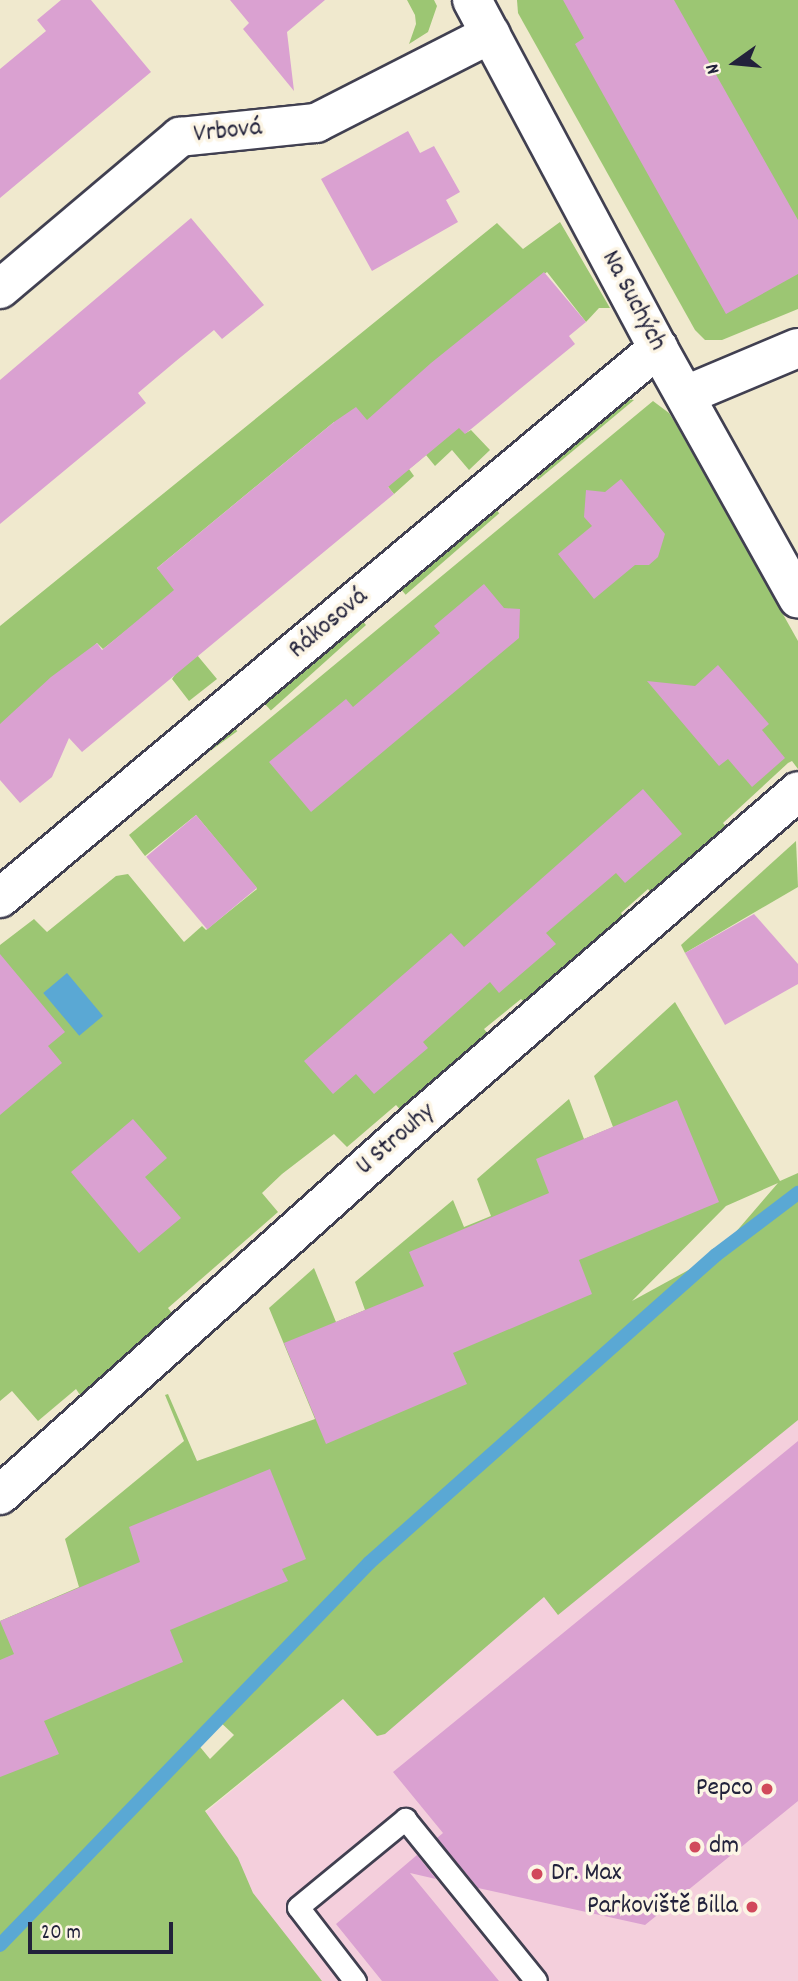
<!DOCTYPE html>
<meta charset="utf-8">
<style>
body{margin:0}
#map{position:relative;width:798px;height:1981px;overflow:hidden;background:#f0e9ce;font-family:Dekko,sans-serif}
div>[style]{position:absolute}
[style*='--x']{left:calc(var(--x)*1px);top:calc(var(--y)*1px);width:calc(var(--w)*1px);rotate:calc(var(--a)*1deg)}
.built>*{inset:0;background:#f4cfdc}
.green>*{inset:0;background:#9cc673;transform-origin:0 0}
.water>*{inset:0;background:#5aa8d4;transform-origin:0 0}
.stream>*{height:14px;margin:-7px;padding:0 7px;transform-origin:7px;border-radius:7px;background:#5aa8d4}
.building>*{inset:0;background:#daa1d1;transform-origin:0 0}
.roads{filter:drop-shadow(2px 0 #414051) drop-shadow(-2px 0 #414051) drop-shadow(0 2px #414051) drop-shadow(0 -2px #414051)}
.lane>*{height:21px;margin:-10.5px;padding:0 10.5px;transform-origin:10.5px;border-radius:10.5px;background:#fff}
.street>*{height:38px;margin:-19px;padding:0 19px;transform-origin:19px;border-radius:19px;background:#fff}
.dots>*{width:19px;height:19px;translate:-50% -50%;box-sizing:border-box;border:4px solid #fcf5e5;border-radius:50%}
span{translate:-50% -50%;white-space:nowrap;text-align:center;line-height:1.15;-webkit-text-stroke:7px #fcf5e5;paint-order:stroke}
.street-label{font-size:26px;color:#22223b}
.poi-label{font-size:26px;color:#22223b}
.right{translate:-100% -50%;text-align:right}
.left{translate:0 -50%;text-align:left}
.north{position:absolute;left:700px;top:28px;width:70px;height:70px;-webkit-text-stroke:5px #fcf5e5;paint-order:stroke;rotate:255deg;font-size:19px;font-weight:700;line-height:28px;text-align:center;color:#22223b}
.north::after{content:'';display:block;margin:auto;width:24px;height:32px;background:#22223b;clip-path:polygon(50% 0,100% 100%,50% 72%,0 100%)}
.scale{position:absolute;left:28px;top:1922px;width:145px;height:32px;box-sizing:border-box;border:4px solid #22223b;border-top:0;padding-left:9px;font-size:21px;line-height:24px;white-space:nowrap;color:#22223b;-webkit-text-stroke:5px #fcf5e5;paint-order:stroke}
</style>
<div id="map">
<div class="built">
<i style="clip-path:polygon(798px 1380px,798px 1981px,0 1981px,343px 1699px,377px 1736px)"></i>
</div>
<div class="green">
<i style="clip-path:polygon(407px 0,434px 0,437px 6px,428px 32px,409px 44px,416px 24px,415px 15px)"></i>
<i style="clip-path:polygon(517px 0,798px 0,798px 309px,722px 340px,705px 340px,695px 330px,518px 13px)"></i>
<i style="clip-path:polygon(560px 222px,610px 308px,599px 308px,586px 322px,547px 272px,511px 300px,461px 425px,466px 433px,471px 430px,490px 450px,469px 470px,452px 450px,435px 466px,426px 455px,409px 469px,414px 476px,394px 494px,334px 422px,157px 568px,177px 590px,157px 607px,217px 679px,189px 701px,172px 679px,176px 673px,137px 622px,103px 649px,97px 643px,0 734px,0 626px,497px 223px,523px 249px)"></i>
<i style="clip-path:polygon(627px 399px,634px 400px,538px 480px,531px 472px)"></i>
<i style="clip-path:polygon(653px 401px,669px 413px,676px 424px,798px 641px,798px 769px,792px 761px,788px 763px,723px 823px,730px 832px,655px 898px,648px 889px,621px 913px,627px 922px,530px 1007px,521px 999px,484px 1029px,493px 1040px,405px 1115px,396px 1105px,347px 1147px,334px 1134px,282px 1174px,262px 1193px,278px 1212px,168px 1308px,175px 1317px,82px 1398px,76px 1389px,38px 1421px,12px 1391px,0 1401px,0 945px,34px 919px,47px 932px,116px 876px,128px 874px,184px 942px,202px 926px,206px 930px,257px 889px,196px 815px,145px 856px,129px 835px)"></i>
<i style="left:492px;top:505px;width:11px;height:124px;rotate:49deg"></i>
<i style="left:358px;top:616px;width:12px;height:128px;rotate:48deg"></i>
<i style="left:232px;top:724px;width:9px;height:98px;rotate:54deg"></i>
<i style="clip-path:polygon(796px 841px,798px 887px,685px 953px,681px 945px)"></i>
<i style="clip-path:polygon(evenodd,675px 1002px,780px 1181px,798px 1173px,798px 1420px,558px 1615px,544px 1597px,385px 1734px,377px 1736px,343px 1699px,205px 1811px,238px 1858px,253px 1893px,322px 1981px,0 1981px,0 1621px,79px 1587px,65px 1539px,184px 1441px,165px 1395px,168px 1394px,197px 1461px,315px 1419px,269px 1308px,314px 1268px,336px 1322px,365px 1310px,355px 1282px,453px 1200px,464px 1227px,491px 1216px,477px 1179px,569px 1099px,584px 1139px,613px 1127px,594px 1076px,675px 1002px,778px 1183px,716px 1255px,632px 1301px,726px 1206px,778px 1183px,675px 1002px,217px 1719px,234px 1735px,210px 1759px,196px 1742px,217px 1719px)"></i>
</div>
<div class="water">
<i style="left:67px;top:973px;width:56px;height:31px;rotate:50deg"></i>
</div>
<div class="stream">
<i style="--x:0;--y:1945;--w:531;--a:-45.99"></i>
<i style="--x:369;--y:1563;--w:464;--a:-41.6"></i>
<i style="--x:716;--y:1255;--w:103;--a:-37.1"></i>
</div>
<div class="building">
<i style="clip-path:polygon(61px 0,91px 0,151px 72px,0 198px,0 69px,46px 31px,37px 20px)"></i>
<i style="clip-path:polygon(230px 0,325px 0,287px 32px,294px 91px,243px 29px,249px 23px)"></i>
<i style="clip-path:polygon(563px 0,674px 0,798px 220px,798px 274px,726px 314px,575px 44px,584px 38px)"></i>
<i style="clip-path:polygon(408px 131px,420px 153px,434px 146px,460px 192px,446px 200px,458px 222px,372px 271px,321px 179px)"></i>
<i style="clip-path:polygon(191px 218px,264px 305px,222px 339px,214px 330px,176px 361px,138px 393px,146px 403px,0 524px,0 380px)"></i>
<i style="clip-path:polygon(544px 272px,586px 322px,569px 336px,575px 344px,465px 434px,459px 428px,388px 487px,394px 494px,82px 752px,69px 738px,52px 777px,20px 803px,0 780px,0 724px,51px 677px,97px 643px,102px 650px,174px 590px,157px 568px,334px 422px,356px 407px,367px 420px,431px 363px)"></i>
<i style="clip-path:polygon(621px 479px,665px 534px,658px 557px,649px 565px,635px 565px,594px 599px,558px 554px,592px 526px,584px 517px,586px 490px,605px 492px)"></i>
<i style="clip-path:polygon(484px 584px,504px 608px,520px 609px,519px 638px,311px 812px,269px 762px,346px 699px,353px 707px,440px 633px,434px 626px)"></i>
<i style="clip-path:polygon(718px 665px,769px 724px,762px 730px,785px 758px,752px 787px,728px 759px,719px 766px,647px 681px,695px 686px)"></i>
<i style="clip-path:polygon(643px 789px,682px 834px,625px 883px,616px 873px,546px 933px,556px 944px,499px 993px,490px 982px,423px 1042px,428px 1048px,374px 1094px,356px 1074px,333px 1094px,304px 1061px,451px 933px,464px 947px)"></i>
<i style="left:196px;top:815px;width:95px;height:65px;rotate:50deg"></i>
<i style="clip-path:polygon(754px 914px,798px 964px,798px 984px,725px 1025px,685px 953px)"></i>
<i style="clip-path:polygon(0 954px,65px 1032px,48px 1046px,62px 1063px,0 1115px)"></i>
<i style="clip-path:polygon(677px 1100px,719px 1202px,579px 1260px,592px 1294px,453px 1353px,467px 1384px,326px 1444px,284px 1343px,424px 1286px,409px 1252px,549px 1193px,536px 1159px)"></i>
<i style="clip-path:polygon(133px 1119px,167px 1158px,145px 1177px,181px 1218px,139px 1253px,71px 1172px)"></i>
<i style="clip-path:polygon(798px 1441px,798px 1801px,645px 1925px,478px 1888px,437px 1838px,443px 1833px,393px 1772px)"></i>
<i style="clip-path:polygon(270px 1469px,306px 1559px,282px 1569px,288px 1581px,170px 1630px,183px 1662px,44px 1721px,59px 1754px,0 1777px,0 1660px,14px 1654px,0 1621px,140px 1562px,129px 1527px)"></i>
<i style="clip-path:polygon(417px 1855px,436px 1879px,410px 1873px,499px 1981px,382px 1981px,336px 1924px)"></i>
</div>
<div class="roads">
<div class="lane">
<i style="--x:355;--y:1981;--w:93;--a:-127.6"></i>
<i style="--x:298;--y:1907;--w:139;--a:-39.4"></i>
<i style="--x:405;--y:1819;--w:208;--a:51"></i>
</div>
<div class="street">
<i style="--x:472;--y:0;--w:395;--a:61.9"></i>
<i style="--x:658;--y:348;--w:287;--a:60.8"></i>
<i style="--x:0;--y:289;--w:236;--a:-40.2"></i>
<i style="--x:180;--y:137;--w:137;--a:-5.9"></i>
<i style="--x:316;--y:123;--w:196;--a:-27"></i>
<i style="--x:686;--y:395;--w:121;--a:-22.8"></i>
<i style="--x:0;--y:898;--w:858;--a:-39.89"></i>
<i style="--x:0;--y:1495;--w:565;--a:-41.84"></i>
<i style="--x:421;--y:1118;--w:499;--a:-40.9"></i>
</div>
</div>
<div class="dots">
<i style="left:767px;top:1789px;background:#d1495b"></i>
<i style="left:695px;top:1847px;background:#d1495b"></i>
<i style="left:537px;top:1874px;background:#d1495b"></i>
<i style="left:752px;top:1907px;background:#d1495b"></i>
</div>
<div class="street-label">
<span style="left:228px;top:132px;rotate:-6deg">Vrbová</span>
<span style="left:633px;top:301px;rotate:62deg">Na Suchých</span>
<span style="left:329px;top:624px;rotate:-40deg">Rákosová</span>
<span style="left:396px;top:1140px;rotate:-41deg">U Strouhy</span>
</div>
<div class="poi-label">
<span class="right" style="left:753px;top:1789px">Pepco</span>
<span class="left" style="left:709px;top:1847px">dm</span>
<span class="left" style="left:551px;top:1874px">Dr. Max</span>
<span class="right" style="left:738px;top:1907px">Parkoviště Billa</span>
</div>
<div class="north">N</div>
<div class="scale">20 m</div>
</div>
